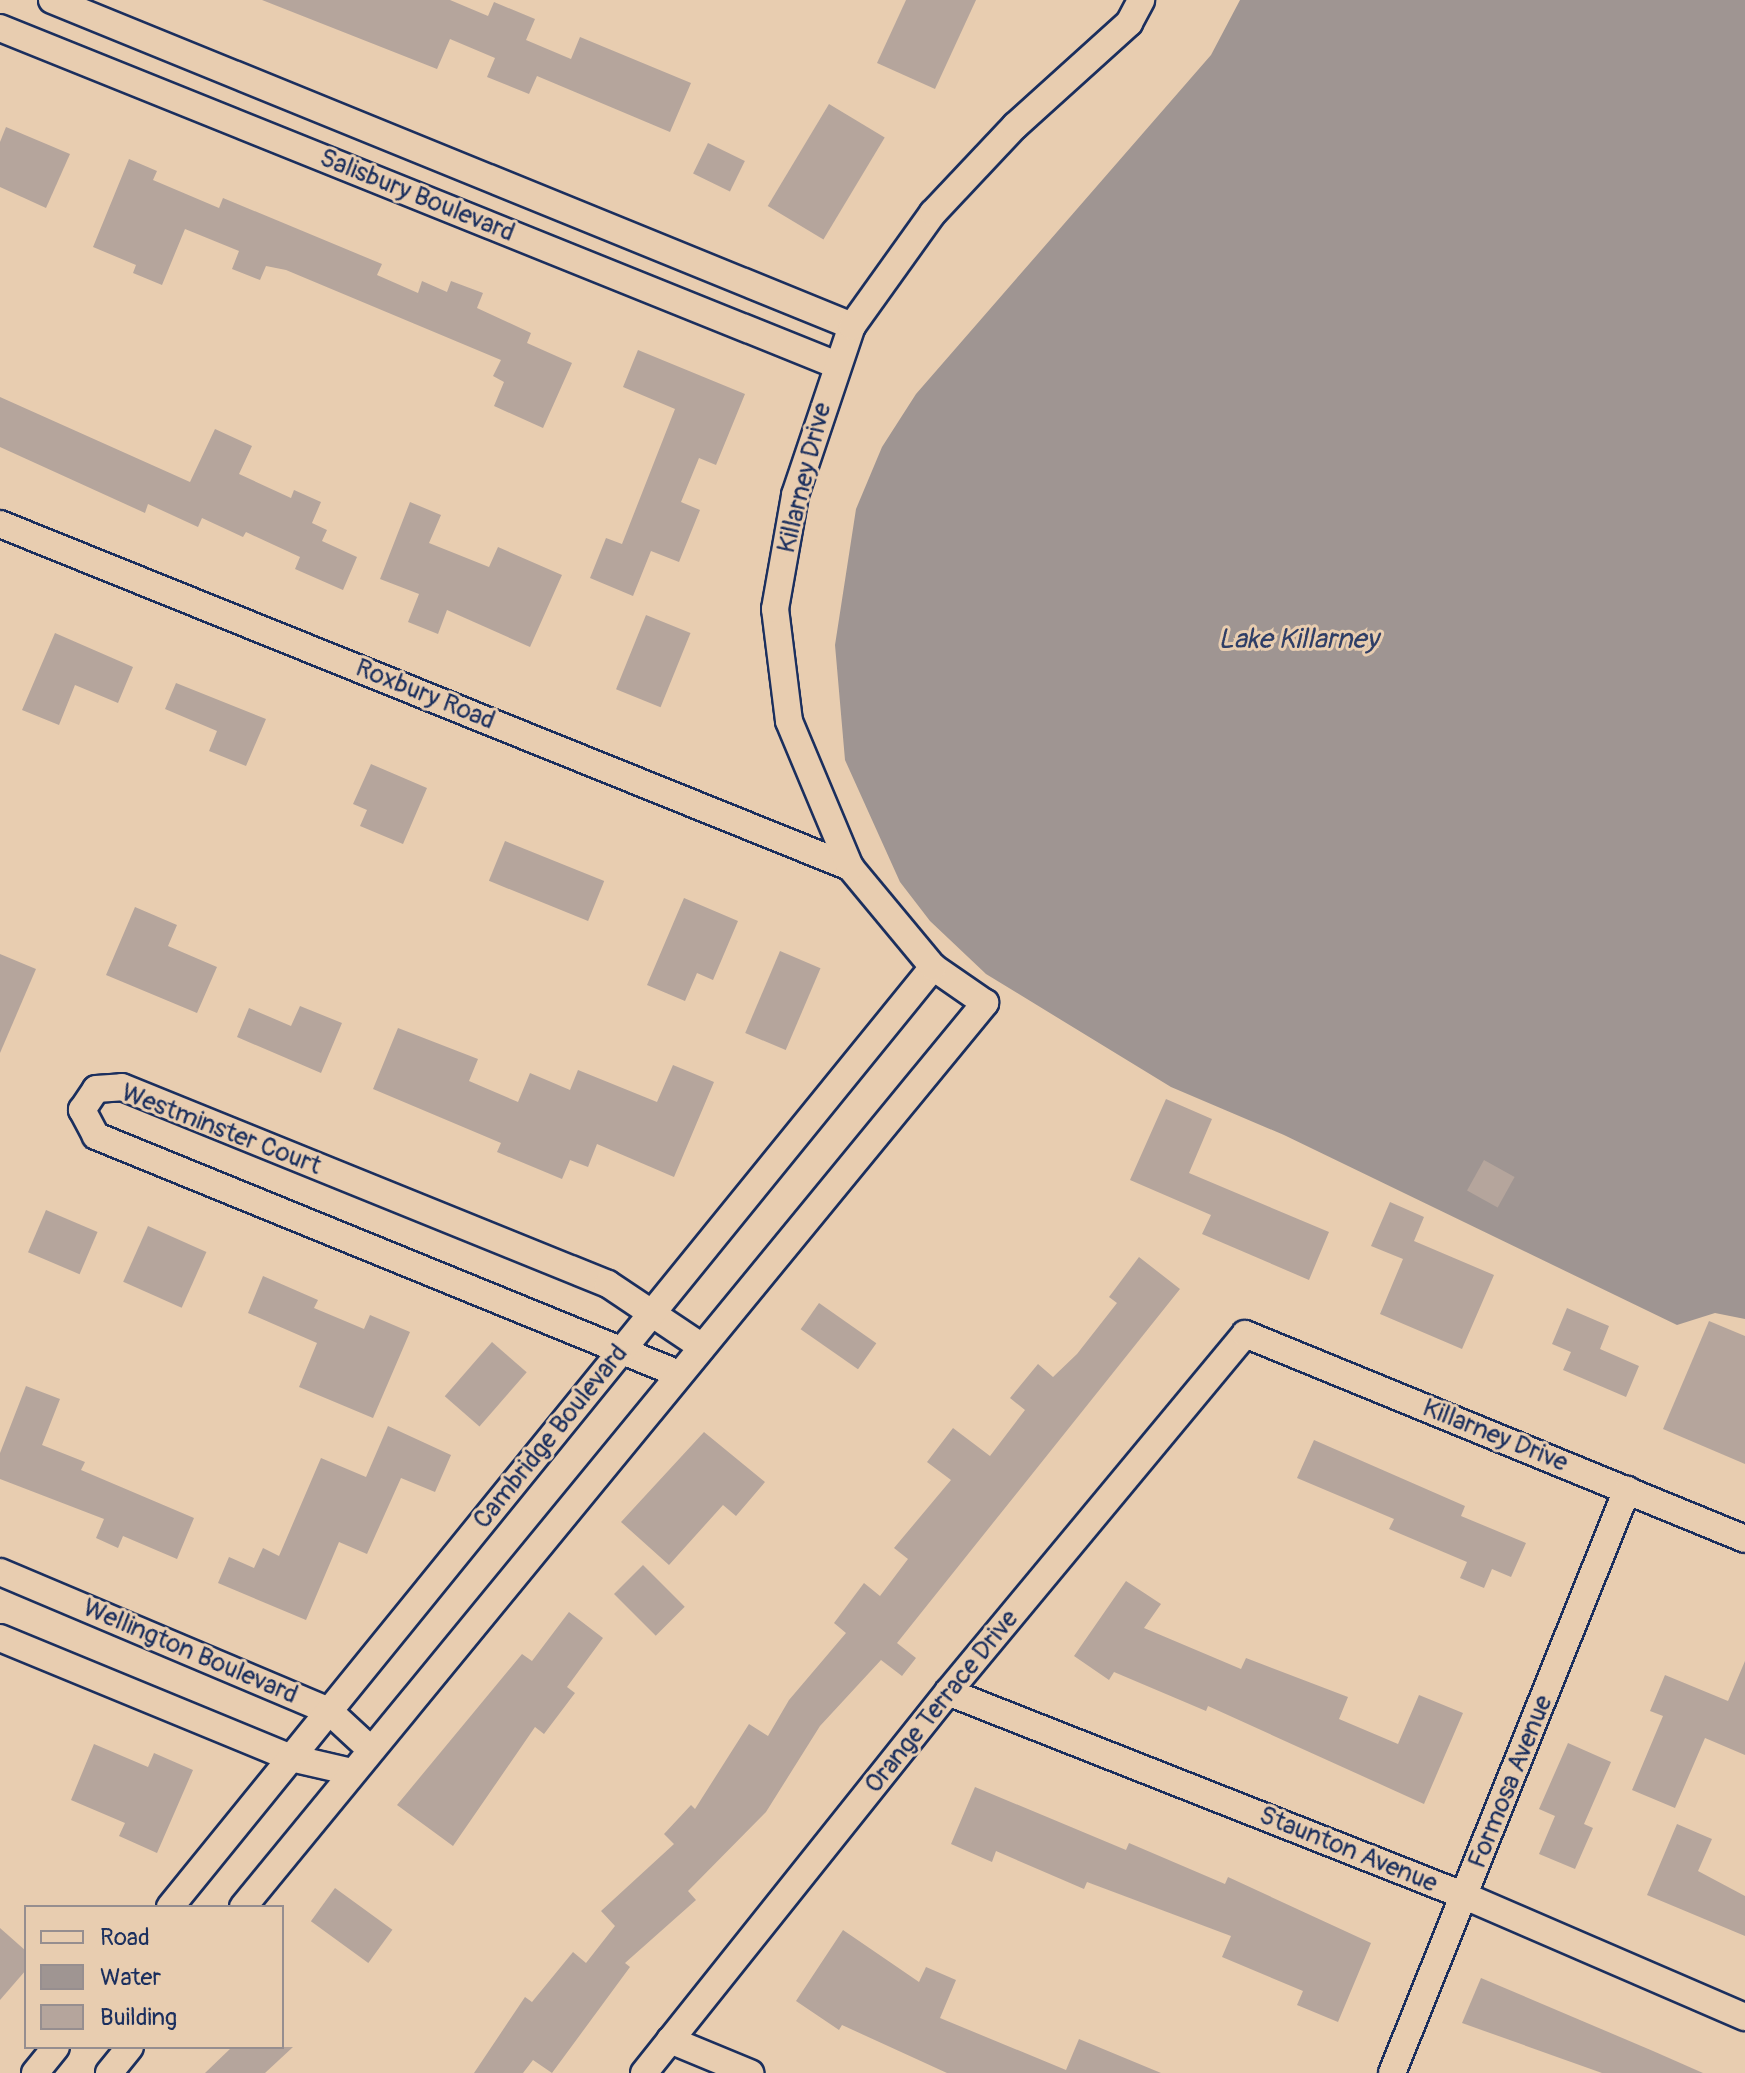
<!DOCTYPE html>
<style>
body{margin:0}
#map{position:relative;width:1745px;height:2073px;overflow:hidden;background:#e8cdb0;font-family:Pangolin,sans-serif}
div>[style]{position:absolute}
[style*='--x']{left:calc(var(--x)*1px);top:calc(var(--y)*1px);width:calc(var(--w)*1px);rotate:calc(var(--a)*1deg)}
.water>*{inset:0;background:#9f9592}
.building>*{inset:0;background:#b5a59c;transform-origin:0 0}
.roads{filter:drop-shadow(2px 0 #1b2f5e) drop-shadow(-2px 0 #1b2f5e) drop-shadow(0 2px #1b2f5e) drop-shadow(0 -2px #1b2f5e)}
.minor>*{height:26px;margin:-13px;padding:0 13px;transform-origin:13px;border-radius:13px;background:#e8cdb0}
span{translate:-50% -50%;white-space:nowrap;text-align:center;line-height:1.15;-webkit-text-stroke:6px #e8cdb0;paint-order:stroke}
.street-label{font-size:26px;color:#1b2f5e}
.water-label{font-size:28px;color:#2f3e66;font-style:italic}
.legend{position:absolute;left:24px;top:1905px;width:260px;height:144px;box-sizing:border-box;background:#e8cdb0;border:2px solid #968e8f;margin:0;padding:10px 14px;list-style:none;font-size:24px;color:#1b2f5e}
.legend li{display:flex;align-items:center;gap:16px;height:40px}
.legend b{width:40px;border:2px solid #968e8f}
</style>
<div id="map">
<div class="water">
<i style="clip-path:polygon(1240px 0,1745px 0,1745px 1319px,1715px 1313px,1677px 1325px,1284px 1135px,1171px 1087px,986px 974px,930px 921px,900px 882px,845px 760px,835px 645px,856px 509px,882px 447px,916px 394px,1211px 55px)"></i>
</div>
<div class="building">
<i style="clip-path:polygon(262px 0,450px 0,488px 16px,494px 2px,535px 19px,526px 40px,571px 59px,580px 37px,691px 83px,670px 132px,537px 76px,529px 94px,487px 77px,495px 58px,450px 39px,437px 69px)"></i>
<i style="clip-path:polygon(906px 0,976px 0,935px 89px,877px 63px)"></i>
<i style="left:829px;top:104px;width:65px;height:119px;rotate:31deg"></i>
<i style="clip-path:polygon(6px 127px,70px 154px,46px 208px,0 187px,0 142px)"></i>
<i style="left:708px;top:143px;width:41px;height:34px;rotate:26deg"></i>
<i style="clip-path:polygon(129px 159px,157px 171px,153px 180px,219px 208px,223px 198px,382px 264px,377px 275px,418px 293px,422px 281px,447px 292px,451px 281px,483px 293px,477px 308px,531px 333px,527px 343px,572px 363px,543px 428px,494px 406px,504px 382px,493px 376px,501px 360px,286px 270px,266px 266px,260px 280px,232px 269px,239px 251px,185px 229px,162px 285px,133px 273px,136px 265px,93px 247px)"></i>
<i style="clip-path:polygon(638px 350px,745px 394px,716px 465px,699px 458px,681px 502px,700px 510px,679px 562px,651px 551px,633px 596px,590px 578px,606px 538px,622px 544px,675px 409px,623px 387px)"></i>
<i style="clip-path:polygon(0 397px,190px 482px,215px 429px,252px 446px,239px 474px,291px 498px,294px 490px,321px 502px,312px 523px,327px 530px,322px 541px,357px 557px,343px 590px,295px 569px,300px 557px,246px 532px,243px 537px,202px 518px,198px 527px,148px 504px,145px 513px,0 447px)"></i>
<i style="clip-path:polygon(410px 502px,441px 515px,429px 543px,489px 567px,498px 547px,562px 575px,530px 647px,447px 610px,438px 634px,408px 622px,419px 594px,380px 579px)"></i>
<i style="left:646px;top:615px;width:48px;height:80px;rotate:22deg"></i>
<i style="clip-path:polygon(55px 633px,133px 667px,118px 703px,75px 685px,59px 725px,22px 710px)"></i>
<i style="clip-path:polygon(176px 683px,266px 719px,246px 766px,209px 751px,217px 731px,165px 709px)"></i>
<i style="clip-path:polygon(371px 764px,427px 788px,403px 844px,360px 826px,367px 810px,353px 804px)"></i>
<i style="left:505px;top:841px;width:107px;height:43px;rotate:22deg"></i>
<i style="clip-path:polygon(684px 898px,738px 921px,713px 980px,697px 973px,685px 1001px,647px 985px)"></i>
<i style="clip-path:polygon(135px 907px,177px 925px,168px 946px,217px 967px,197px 1013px,106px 975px)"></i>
<i style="left:780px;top:951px;width:44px;height:89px;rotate:23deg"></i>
<i style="clip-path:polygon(0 954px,36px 969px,0 1053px)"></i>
<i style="clip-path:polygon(300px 1006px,342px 1023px,321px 1073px,237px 1037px,249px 1008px,291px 1026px)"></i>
<i style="clip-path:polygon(398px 1028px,478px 1059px,469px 1081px,518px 1102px,530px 1073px,570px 1090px,578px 1070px,657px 1102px,673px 1065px,714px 1082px,674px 1177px,597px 1144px,588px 1167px,570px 1160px,562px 1179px,497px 1152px,501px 1143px,373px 1089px)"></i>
<i style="clip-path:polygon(1166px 1099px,1212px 1119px,1189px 1173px,1329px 1232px,1309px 1280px,1202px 1234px,1211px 1215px,1130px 1180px)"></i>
<i style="left:1484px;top:1160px;width:35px;height:35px;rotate:29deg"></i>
<i style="clip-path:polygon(1390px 1202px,1424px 1217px,1414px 1241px,1494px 1275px,1462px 1349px,1380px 1314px,1403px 1259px,1371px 1246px)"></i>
<i style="left:46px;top:1210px;width:56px;height:46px;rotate:23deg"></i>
<i style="left:148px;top:1226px;width:64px;height:61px;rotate:24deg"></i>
<i style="clip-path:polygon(1139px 1257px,1180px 1289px,897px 1643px,916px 1658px,902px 1676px,881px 1660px,820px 1726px,766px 1812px,688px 1891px,696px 1900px,625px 1963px,630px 1967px,552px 2073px,533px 2060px,523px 2073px,474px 2073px,525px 1997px,532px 2002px,573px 1952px,586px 1963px,615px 1926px,601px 1911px,674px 1844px,664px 1834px,691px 1805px,695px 1809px,749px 1724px,768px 1736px,789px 1700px,846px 1633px,834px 1623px,864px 1583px,880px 1596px,908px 1559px,894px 1548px,951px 1480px,927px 1462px,953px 1428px,990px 1456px,1025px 1410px,1010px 1398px,1038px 1364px,1053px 1377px,1077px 1354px,1117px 1303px,1109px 1297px)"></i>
<i style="clip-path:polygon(263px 1276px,318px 1300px,314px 1308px,364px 1329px,370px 1315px,410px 1332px,373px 1418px,299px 1387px,317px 1343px,248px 1313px)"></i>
<i style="left:819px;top:1303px;width:70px;height:32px;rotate:35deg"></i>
<i style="clip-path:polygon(1567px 1308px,1609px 1326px,1600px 1349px,1639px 1366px,1626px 1397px,1563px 1370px,1571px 1352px,1552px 1344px)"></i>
<i style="clip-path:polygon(1709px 1321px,1745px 1336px,1745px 1464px,1663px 1429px)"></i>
<i style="left:492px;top:1342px;width:46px;height:72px;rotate:41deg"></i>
<i style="clip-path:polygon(26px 1386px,60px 1399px,42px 1445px,85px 1462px,81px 1470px,194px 1518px,177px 1559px,123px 1536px,118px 1548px,96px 1538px,104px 1519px,0 1479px,0 1453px)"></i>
<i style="clip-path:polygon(388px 1426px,451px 1455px,435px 1492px,401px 1478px,367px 1554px,339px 1542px,306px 1620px,218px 1583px,229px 1557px,254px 1568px,263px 1548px,279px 1556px,321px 1458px,366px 1477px)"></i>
<i style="clip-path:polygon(704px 1432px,765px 1482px,736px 1516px,723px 1505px,669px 1565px,621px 1522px)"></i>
<i style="clip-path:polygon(1314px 1440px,1465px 1506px,1461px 1516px,1526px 1543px,1511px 1577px,1492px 1569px,1484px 1588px,1460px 1578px,1467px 1562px,1389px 1529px,1394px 1519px,1297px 1478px)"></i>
<i style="left:643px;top:1565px;width:59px;height:41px;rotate:45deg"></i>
<i style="clip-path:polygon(1126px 1581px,1161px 1604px,1144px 1628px,1241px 1669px,1246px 1658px,1348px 1697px,1339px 1719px,1398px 1744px,1419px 1695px,1463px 1713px,1424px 1804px,1208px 1706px,1206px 1711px,1114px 1672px,1109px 1680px,1074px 1656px)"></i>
<i style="clip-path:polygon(569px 1612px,603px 1638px,567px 1687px,575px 1693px,544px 1734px,535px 1727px,453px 1846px,397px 1805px,522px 1654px,532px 1661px)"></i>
<i style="clip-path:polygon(1745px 1661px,1745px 1755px,1705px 1738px,1675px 1808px,1632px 1790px,1663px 1716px,1650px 1711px,1665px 1675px,1728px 1701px)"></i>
<i style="clip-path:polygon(1568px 1743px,1611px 1762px,1584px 1824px,1593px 1828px,1575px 1869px,1539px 1854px,1555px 1816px,1539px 1809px)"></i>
<i style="clip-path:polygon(94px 1744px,148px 1767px,154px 1753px,193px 1770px,157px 1853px,119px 1836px,125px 1823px,71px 1800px)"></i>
<i style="clip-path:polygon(975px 1787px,1126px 1850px,1129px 1843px,1225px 1884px,1228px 1877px,1371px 1943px,1338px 2022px,1297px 2005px,1303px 1991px,1222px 1957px,1231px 1936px,1087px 1882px,1084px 1889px,996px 1851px,992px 1862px,951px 1844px)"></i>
<i style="clip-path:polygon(1677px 1824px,1712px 1839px,1698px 1871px,1745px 1896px,1745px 1936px,1647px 1895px)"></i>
<i style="left:335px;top:1888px;width:71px;height:41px;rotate:36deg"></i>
<i style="clip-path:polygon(0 1928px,26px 1951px,26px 1970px,0 2000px)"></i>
<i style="clip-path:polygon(843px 1930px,919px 1982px,926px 1967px,956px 1980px,940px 2018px,1066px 2070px,1079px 2039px,1161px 2073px,947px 2073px,842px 2025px,839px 2030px,796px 2001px)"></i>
<i style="clip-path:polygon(1481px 1978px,1653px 2051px,1703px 2073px,1602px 2073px,1462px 2023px)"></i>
<i style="clip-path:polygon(232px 2047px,293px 2047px,265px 2073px,205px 2073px)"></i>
</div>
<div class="roads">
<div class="minor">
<i style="--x:52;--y:0;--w:864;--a:22.17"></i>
<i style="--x:0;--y:28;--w:899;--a:21.94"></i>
<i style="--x:0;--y:524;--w:917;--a:21.98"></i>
<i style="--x:679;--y:1374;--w:630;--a:-157.79"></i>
<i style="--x:96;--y:1136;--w:30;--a:-118"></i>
<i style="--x:82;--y:1110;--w:25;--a:-56"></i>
<i style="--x:96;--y:1089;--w:26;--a:-4"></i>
<i style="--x:122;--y:1087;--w:524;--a:22.07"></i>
<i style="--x:608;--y:1284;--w:113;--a:33.8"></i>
<i style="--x:0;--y:1572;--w:357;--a:22.9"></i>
<i style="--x:329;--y:1711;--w:56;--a:42.8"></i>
<i style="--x:0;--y:1638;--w:315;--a:22.4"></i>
<i style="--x:291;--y:1758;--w:63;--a:12.9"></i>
<i style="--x:948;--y:1692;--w:556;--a:21.53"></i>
<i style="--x:1465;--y:1896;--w:305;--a:23.4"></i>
<i style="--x:170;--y:1907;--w:1211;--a:-50.93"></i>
<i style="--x:243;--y:1907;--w:1170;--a:-50.62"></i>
<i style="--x:985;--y:1003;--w:63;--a:-145.3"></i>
<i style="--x:933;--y:967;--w:130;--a:-129.7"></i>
<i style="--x:850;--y:867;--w:158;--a:-112.7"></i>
<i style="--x:789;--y:721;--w:113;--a:-97.1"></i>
<i style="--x:775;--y:609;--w:116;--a:-80"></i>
<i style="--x:795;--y:495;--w:178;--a:-71.4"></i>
<i style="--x:852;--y:326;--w:139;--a:-54.4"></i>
<i style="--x:933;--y:213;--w:120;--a:-46.7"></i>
<i style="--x:1015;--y:126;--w:154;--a:-42.1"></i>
<i style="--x:1129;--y:23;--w:26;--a:-62"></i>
<i style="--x:670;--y:2040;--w:87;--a:22.4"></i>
<i style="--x:35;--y:2073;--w:33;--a:-51"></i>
<i style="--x:109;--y:2073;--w:33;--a:-51"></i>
<i style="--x:644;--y:2073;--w:487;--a:-51.4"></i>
<i style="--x:948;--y:1692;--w:465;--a:-50.3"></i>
<i style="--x:1245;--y:1334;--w:540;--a:22.29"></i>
<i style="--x:1392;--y:2073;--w:629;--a:-68.05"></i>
</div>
</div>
<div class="street-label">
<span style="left:417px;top:196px;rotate:22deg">Salisbury Boulevard</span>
<span style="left:805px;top:478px;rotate:-76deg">Killarney Drive</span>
<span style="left:425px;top:695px;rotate:22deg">Roxbury Road</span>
<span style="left:221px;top:1130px;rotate:21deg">Westminster Court</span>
<span style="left:1495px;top:1436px;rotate:22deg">Killarney Drive</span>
<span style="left:551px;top:1437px;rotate:-51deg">Cambridge Boulevard</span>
<span style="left:190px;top:1652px;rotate:23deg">Wellington Boulevard</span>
<span style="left:942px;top:1702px;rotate:-51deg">Orange Terrace Drive</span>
<span style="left:1511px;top:1782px;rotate:-68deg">Formosa Avenue</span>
<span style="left:1348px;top:1850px;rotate:22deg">Staunton Avenue</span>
</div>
<div class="water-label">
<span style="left:1298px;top:640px">Lake Killarney</span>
</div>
<ul class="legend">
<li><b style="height:10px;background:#e8cdb0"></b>Road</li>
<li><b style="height:22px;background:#9f9592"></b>Water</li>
<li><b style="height:22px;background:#b5a59c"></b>Building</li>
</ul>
</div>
